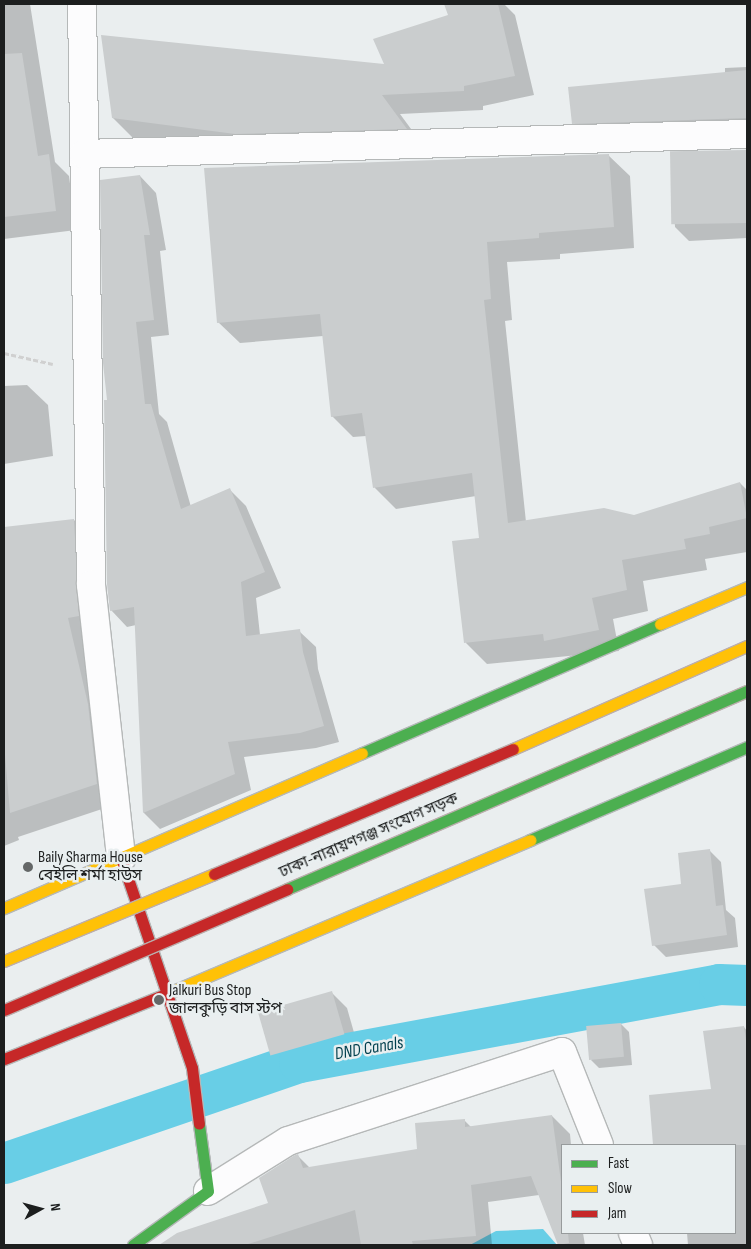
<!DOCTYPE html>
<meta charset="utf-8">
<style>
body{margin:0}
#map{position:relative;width:751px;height:1249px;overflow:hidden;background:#eaeeef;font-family:"Sofia Sans Condensed","Noto Sans Bengali",sans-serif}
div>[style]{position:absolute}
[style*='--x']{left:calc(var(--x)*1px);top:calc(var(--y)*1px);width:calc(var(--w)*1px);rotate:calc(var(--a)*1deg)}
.water>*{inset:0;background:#68cee6}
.shadow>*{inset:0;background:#0003}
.canal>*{height:41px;margin:-20.5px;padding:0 20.5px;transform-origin:20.5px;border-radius:20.5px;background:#68cee6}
.building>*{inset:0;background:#cacdce;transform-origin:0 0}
.path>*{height:3px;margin-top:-1.5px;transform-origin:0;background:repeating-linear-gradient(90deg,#d0d0d0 0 5px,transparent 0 7.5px)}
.roads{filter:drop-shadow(1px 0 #b5b8b8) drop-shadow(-1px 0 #b5b8b8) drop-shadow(0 1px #b5b8b8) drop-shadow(0 -1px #b5b8b8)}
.street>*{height:28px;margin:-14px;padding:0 14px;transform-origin:14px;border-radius:14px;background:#fcfcfd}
.fast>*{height:11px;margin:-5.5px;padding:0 5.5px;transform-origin:5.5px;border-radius:5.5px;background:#4caf50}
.slow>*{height:11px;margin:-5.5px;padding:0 5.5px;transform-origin:5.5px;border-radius:5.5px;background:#ffc107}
.jam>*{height:11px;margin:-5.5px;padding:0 5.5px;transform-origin:5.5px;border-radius:5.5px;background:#c62828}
.bridges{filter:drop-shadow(1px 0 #bbaead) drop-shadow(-1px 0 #bbaead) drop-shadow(0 1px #bbaead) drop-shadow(0 -1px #bbaead)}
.fast-bridge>*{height:11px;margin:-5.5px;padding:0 5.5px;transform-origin:5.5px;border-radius:5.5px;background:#4caf50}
.slow-bridge>*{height:11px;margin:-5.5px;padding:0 5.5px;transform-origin:5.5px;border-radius:5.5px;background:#ffc107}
.jam-bridge>*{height:11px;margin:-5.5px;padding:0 5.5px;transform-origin:5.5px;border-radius:5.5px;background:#c62828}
.dots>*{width:14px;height:14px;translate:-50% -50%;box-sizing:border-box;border:2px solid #e9eff0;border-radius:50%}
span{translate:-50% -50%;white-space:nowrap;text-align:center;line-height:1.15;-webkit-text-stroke:5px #e9eff0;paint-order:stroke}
.street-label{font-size:16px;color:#1c1e1e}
.poi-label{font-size:16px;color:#1c1e1e}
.left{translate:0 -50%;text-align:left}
.water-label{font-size:18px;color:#003f4d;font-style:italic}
.frame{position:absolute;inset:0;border:5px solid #1c1e1e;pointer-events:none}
.legend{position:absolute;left:561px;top:1144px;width:175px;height:90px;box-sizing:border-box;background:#e9eff0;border:1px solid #979b9c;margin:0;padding:6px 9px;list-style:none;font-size:15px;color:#1c1e1e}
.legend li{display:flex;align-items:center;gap:10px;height:25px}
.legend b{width:25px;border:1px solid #979b9c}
.north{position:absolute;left:15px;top:1184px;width:50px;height:50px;-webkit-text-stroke:4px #e9eff0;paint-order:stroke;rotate:83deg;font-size:14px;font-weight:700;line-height:20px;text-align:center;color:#1c1e1e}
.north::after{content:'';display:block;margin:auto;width:18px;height:22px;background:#1c1e1e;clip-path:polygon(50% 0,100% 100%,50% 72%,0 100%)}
</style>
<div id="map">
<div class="water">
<i style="clip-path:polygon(543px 1229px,557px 1245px,470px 1245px,496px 1231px)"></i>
</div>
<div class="shadow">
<i style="clip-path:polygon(4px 4px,30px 4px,55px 162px,69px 176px,76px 230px,4px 239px)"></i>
<i style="clip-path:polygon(445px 4px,504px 4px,515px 15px,534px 95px,483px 106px,483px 110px,400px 114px,425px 148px,255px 153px,132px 137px,113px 118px,386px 66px,449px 16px)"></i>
<i style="clip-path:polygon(747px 67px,747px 132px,588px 137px,574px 123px,725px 74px,725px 68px)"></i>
<i style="clip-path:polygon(747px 151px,747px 238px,689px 241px,675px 227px,671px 153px)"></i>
<i style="clip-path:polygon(608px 155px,630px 176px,634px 248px,560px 254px,560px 259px,507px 262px,512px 320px,505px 321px,526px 522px,634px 516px,740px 483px,747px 490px,747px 552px,705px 559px,707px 570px,643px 581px,648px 611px,613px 619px,619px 651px,487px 664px,466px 643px,481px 539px,476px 496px,396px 509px,375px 488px,366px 436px,353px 437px,332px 416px,323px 336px,240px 343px,218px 322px)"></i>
<i style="clip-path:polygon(140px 176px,156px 193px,166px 250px,160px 251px,169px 335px,151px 337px,159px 414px,167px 422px,191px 507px,230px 490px,246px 506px,281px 588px,256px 598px,260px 635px,299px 631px,316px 647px,318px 669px,339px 742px,316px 748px,244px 757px,251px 790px,160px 829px,144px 813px,136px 625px,127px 627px,111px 610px)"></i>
<i style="clip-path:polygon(27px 385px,48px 405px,53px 456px,4px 464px,4px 386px)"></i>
<i style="clip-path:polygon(74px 520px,94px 540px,117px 804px,18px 837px,19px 840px,4px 846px,4px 528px)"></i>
<i style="clip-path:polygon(709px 850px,721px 862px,726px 910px,735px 918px,738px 947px,666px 957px,654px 945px,682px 885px)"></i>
<i style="clip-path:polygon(331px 992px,347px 1008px,359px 1050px,287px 1070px,271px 1054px)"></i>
<i style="clip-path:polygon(621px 1024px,629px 1032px,632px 1065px,599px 1068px,591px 1060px)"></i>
<i style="clip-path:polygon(744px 1027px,747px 1031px,747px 1245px,688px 1245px,687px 1233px,735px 1233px,735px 1145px,654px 1145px,650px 1096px,712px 1091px)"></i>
<i style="clip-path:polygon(552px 1116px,570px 1134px,571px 1145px,562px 1145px,562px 1233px,583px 1233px,585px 1245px,559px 1245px,539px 1195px,488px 1202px,492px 1245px,190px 1245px,185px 1231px,270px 1204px,298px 1156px,310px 1168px,418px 1150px,464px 1120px,471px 1127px)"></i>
</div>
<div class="canal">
<i style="--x:4;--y:1163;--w:312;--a:-18.9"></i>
<i style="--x:299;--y:1062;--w:427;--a:-10.5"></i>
<i style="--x:719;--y:984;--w:28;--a:2"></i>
</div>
<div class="building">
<i style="clip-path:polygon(444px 4px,498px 4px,515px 76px,464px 86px,464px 91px,382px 95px,407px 129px,235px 134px,112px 118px,101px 35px,384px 64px,373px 39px,448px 15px)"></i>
<i style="clip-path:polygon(22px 53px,38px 156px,49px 154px,56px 211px,4px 217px,4px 54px)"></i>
<i style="clip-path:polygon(747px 70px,747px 118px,572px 124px,568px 87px)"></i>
<i style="left:746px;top:150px;width:73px;height:76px;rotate:89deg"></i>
<i style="clip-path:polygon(609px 154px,614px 227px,539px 233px,539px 238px,487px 242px,491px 299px,484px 300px,508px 523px,604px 508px,634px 515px,740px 482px,747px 518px,709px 527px,710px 534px,684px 539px,686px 549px,622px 560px,627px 590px,592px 598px,599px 630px,544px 641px,543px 634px,464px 643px,452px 541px,479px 538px,472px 473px,373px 488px,362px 413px,331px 417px,320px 314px,217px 323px,204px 168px)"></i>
<i style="clip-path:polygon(140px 175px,150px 235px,144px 235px,154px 320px,136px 322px,145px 404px,151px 404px,181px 509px,230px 488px,265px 572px,241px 582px,246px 636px,300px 629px,303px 652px,324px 726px,300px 733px,228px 742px,235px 774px,143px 813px,134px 607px,110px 611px,107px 584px,104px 400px,107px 400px,103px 363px,100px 180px)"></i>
<i style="clip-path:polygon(74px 519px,79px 616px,68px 618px,88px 704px,97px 784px,10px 813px,4px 743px,4px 527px)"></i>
<i style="clip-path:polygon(710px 849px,716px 906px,723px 905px,727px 935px,652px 946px,644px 889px,681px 884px,678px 853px)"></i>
<i style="left:332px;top:991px;width:45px;height:77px;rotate:74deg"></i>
<i style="left:621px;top:1023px;width:34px;height:35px;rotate:85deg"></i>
<i style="clip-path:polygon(744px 1026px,747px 1047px,747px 1145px,653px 1145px,649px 1095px,711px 1089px,703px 1031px)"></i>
<i style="clip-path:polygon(552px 1115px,562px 1189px,562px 1233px,568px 1233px,569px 1243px,558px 1245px,531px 1176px,471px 1185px,476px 1236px,412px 1241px,413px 1245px,361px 1245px,355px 1210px,245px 1245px,159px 1245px,177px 1233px,268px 1203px,259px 1178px,295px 1155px,298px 1154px,303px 1168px,417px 1149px,415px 1123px,465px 1119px,465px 1127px)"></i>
</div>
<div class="path">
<i style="--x:4;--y:353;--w:50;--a:12.7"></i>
</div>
<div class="roads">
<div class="street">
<i style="--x:82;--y:4;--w:581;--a:89.11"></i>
<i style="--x:91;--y:585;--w:275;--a:83.7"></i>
<i style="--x:84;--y:154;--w:663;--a:-1.73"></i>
<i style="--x:208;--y:1191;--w:94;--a:-32"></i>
<i style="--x:288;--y:1141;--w:288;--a:-18"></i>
<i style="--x:562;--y:1052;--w:100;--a:68.3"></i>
<i style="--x:633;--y:1233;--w:13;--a:67"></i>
</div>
<div class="fast">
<i style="--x:362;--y:753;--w:325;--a:-23.4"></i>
<i style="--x:530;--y:840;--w:236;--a:-23.2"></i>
<i style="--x:133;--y:1245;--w:92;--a:-35.8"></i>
<i style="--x:208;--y:1191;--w:68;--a:-97.7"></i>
</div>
<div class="slow">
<i style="--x:660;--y:624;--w:95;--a:-23"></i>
<i style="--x:4;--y:908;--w:390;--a:-23.4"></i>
<i style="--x:173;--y:991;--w:388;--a:-22.9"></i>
</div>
<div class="jam">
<i style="--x:121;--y:858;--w:222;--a:71.3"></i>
<i style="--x:192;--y:1068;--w:56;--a:82.9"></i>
<i style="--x:4;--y:1059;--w:182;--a:-21.9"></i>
</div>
</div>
<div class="bridges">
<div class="fast-bridge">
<i style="--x:287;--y:889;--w:501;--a:-23.29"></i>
</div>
<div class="slow-bridge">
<i style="--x:513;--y:749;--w:256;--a:-23.8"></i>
<i style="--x:4;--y:961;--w:227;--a:-22.5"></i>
</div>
<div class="jam-bridge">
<i style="--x:214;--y:874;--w:324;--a:-22.7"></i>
<i style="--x:4;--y:1010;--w:308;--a:-23.1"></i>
</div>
</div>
<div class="dots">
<i style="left:28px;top:867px;background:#646767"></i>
<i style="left:159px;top:1000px;background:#646767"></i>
</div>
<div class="street-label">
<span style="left:369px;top:836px;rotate:-23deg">ঢাকা-নারায়ণগঞ্জ সংযোগ সড়ক</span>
</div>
<div class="poi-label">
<span class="left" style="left:38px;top:867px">Baily Sharma House<br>বেইলি শর্মা হাউস</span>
<span class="left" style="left:169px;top:1000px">Jalkuri Bus Stop<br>জালকুড়ি বাস স্টপ</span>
</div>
<div class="water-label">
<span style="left:369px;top:1049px;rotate:-10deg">DND Canals</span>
</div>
<div class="frame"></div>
<ul class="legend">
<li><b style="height:6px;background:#4caf50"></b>Fast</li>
<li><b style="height:6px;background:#ffc107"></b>Slow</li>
<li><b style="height:6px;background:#c62828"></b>Jam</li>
</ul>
<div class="north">N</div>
</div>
